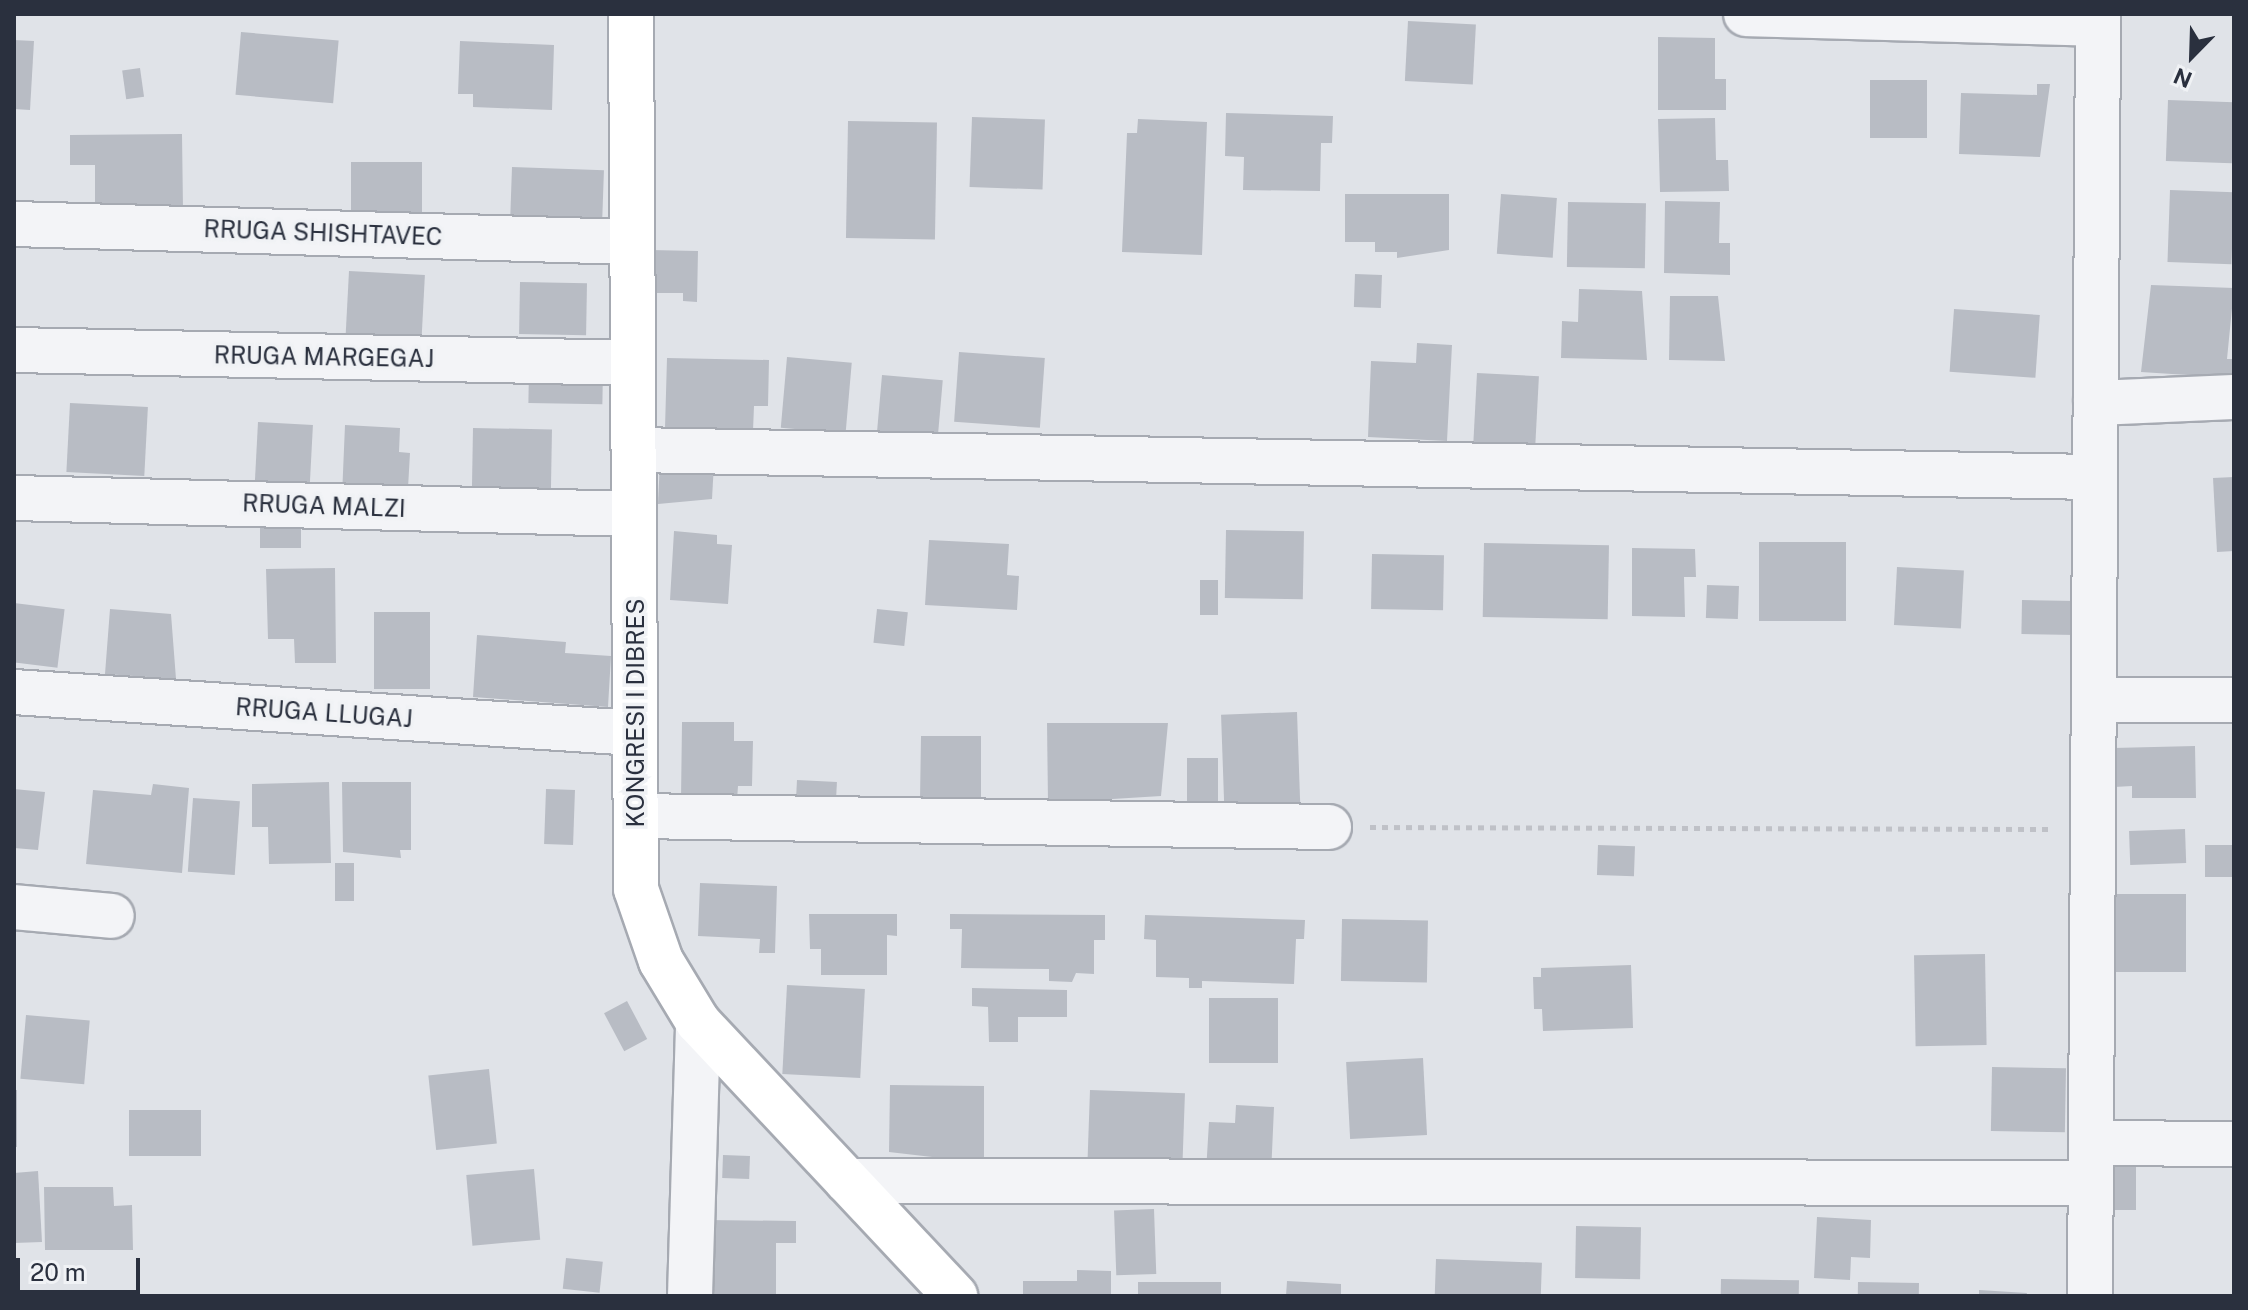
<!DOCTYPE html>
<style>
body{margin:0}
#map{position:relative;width:2248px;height:1310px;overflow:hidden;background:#e0e3e8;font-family:"Public Sans",sans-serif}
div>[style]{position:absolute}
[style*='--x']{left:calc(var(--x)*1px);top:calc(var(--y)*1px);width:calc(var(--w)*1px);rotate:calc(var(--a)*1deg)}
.building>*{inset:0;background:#b8bcc4;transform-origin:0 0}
.path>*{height:5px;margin-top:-2.5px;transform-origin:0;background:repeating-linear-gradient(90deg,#bfc1c7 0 6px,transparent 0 12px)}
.roads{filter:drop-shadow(2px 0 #a6aab2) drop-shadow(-2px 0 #a6aab2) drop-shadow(0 2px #a6aab2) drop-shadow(0 -2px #a6aab2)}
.street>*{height:44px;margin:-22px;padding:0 22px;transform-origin:22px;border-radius:22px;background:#f3f4f7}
.secondary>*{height:44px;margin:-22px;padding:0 22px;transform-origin:22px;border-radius:22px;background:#fff}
span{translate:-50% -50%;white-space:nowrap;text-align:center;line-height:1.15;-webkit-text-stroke:7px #f0f2f5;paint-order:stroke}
.street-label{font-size:24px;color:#2a303e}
.frame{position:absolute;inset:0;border:16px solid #2a303e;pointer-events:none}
.north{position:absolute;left:2152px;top:16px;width:80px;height:80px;-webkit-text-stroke:6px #f0f2f5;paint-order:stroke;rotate:203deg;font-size:22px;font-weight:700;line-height:32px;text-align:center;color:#2a303e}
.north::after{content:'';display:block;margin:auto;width:28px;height:36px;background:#2a303e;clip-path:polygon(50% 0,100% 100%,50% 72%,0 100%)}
.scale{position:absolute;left:16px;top:1258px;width:124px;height:36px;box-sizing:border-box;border:4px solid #2a303e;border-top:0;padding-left:10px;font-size:24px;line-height:28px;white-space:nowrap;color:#2a303e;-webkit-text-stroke:6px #f0f2f5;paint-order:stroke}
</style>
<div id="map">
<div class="building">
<i style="left:1408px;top:21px;width:68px;height:60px;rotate:3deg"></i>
<i style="left:241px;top:32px;width:98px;height:63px;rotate:5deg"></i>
<i style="clip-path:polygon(1658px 37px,1715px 38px,1715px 79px,1726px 79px,1726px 110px,1658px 110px)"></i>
<i style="clip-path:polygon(14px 40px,34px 41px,30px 110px,14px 109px)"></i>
<i style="clip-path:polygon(460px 41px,554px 45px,552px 110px,473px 107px,473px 94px,458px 94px)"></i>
<i style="left:140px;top:68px;width:29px;height:18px;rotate:82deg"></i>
<i style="left:1870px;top:80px;width:57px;height:58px"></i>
<i style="clip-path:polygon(2037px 84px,2050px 84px,2040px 157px,1959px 154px,1961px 93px,2037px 95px)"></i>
<i style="left:2168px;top:100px;width:66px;height:61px;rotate:2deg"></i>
<i style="clip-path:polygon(1226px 113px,1333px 116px,1332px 143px,1321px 143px,1320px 191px,1243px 190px,1244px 157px,1225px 156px)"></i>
<i style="left:972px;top:117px;width:73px;height:70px;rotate:2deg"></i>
<i style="clip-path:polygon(1715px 118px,1716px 160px,1728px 160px,1729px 191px,1660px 192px,1658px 119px)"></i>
<i style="clip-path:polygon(1138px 119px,1207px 122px,1202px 255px,1122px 252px,1127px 133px,1137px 133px)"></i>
<i style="left:848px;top:121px;width:89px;height:117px;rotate:1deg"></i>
<i style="clip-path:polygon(182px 134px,183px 209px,95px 210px,95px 165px,70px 165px,70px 135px)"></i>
<i style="left:351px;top:162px;width:71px;height:57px"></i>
<i style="left:512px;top:167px;width:92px;height:59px;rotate:2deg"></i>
<i style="left:2170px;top:190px;width:64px;height:72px;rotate:2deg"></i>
<i style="clip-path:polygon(1345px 194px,1449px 194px,1449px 250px,1397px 258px,1397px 252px,1375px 252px,1375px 242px,1345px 242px)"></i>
<i style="left:1501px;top:194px;width:56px;height:60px;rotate:4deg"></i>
<i style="clip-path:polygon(1665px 201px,1720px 202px,1719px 243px,1730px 243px,1730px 275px,1664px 273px)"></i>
<i style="left:1568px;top:202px;width:78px;height:65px;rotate:1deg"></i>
<i style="clip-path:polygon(650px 250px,698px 251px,697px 302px,683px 301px,683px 293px,650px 293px)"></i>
<i style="left:349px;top:271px;width:76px;height:66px;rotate:3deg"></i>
<i style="left:1355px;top:274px;width:27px;height:33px;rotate:2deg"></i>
<i style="left:520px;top:282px;width:67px;height:52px;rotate:1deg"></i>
<i style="clip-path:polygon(2151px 285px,2234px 288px,2227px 359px,2234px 359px,2234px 378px,2141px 372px)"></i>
<i style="clip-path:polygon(1579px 289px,1642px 291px,1647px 360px,1561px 358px,1562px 321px,1578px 322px)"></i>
<i style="clip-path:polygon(1670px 296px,1718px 296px,1725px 361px,1669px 360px)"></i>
<i style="left:1954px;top:309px;width:86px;height:63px;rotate:4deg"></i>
<i style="clip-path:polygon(1417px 343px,1452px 345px,1447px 441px,1368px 437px,1371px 361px,1416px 363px)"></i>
<i style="left:959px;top:352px;width:86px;height:70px;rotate:4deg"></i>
<i style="left:787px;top:357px;width:65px;height:71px;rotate:5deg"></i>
<i style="clip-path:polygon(667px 358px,769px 360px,768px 406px,754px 406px,753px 431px,665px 428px)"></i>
<i style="left:529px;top:368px;width:74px;height:35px;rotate:1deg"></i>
<i style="left:1477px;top:373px;width:62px;height:69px;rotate:3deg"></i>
<i style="left:882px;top:375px;width:61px;height:58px;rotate:5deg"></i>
<i style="left:70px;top:403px;width:78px;height:69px;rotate:3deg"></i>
<i style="left:258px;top:422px;width:55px;height:72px;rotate:3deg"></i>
<i style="clip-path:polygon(345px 425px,400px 428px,399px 452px,410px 453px,408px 488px,342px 496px)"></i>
<i style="left:473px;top:428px;width:79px;height:69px;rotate:1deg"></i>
<i style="clip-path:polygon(660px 461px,714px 463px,712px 499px,658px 504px)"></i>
<i style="clip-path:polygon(2234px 477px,2234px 551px,2217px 552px,2213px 478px)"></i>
<i style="left:260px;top:523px;width:41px;height:25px"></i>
<i style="left:1226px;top:530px;width:78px;height:68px;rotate:1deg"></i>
<i style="clip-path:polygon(674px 531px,717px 535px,717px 544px,732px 545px,728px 604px,670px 600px)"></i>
<i style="clip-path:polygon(929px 540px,1009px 544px,1007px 575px,1019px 576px,1017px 610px,925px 605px)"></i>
<i style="left:1759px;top:542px;width:87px;height:79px"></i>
<i style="left:1484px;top:543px;width:125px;height:74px;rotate:1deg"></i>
<i style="clip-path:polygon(1632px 548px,1695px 549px,1696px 577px,1684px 577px,1685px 617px,1632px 616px)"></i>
<i style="left:1372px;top:554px;width:72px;height:55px;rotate:1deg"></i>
<i style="left:1897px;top:567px;width:67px;height:58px;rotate:3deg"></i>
<i style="clip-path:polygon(335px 568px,336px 663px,295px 663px,294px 639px,268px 639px,266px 569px)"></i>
<i style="left:1218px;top:580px;width:35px;height:18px;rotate:90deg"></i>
<i style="left:1707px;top:585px;width:32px;height:33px;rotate:2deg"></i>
<i style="left:2022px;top:600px;width:54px;height:34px;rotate:1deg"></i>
<i style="left:14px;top:603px;width:51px;height:59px;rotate:7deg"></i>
<i style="clip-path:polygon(110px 609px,171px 614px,176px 679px,105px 674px)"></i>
<i style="left:877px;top:609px;width:31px;height:34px;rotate:6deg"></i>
<i style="left:374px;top:612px;width:56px;height:77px"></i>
<i style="clip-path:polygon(477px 635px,566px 642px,565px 653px,611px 656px,608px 707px,473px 697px)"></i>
<i style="left:1297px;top:712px;width:97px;height:76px;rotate:88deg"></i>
<i style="clip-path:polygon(682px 722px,734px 722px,734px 741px,753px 741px,752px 786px,738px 786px,737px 800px,681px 799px)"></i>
<i style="clip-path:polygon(1047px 723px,1168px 723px,1161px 796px,1048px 803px)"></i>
<i style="clip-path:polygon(921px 736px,981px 736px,981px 798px,968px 798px,969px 813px,920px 800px)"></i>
<i style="clip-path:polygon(2195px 746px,2196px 798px,2132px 798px,2132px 786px,2114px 787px,2113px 748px)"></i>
<i style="left:1187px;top:758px;width:31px;height:58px"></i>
<i style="left:797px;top:780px;width:40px;height:30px;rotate:3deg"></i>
<i style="clip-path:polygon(329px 782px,331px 863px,269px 864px,268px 827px,252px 827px,252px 784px)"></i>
<i style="clip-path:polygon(342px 782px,411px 782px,411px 850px,400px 850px,401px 858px,343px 852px)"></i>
<i style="clip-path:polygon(153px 784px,189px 788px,182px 873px,86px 864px,93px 790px,151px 795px)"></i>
<i style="clip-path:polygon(14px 789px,45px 792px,38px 850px,14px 848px)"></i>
<i style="left:546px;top:789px;width:29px;height:55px;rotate:2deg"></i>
<i style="left:193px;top:798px;width:47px;height:74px;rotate:4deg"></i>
<i style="left:2185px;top:829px;width:34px;height:56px;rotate:88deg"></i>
<i style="left:1598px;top:845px;width:37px;height:30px;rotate:2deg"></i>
<i style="left:2205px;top:845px;width:29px;height:32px"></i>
<i style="left:335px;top:863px;width:19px;height:38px"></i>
<i style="clip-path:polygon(700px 883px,777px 886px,775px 953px,759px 953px,760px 939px,698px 936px)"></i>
<i style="left:2186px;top:894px;width:78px;height:77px;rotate:90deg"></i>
<i style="clip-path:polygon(809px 914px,897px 914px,897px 936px,887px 935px,887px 975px,821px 975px,821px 949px,810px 949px)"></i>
<i style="clip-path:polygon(950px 914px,1105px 915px,1105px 940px,1094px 940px,1094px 974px,1076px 973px,1072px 982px,1049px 981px,1049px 969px,961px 968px,962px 929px,950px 929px)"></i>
<i style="clip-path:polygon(1145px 915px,1305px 920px,1304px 939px,1296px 939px,1294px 984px,1202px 981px,1202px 988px,1189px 988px,1189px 978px,1156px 977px,1156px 940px,1144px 939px)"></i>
<i style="left:1342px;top:919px;width:86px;height:62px;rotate:1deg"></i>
<i style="left:1985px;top:954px;width:91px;height:71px;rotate:89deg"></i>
<i style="clip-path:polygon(1631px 965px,1633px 1028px,1543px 1031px,1542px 1009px,1534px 1009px,1533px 977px,1541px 977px,1541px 968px)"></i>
<i style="left:787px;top:985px;width:78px;height:89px;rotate:3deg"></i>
<i style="clip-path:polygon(972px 988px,1067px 990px,1067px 1017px,1018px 1017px,1018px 1042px,989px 1042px,988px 1007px,972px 1006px)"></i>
<i style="left:1209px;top:998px;width:69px;height:65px"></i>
<i style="left:627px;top:1001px;width:43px;height:26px;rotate:62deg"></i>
<i style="left:26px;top:1015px;width:64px;height:64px;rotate:5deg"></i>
<i style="left:1423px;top:1058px;width:77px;height:77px;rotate:87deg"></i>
<i style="left:1992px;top:1067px;width:74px;height:64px;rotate:1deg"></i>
<i style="left:489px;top:1069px;width:75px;height:61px;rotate:84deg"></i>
<i style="clip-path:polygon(890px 1085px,984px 1086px,984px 1163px,889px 1152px)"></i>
<i style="left:14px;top:1090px;width:3px;height:57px"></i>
<i style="left:1090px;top:1090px;width:95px;height:73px;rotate:2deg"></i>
<i style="clip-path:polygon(1236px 1105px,1274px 1107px,1271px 1175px,1206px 1172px,1209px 1122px,1235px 1123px)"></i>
<i style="left:129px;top:1110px;width:72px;height:46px"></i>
<i style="left:723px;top:1155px;width:27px;height:23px;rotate:2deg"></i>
<i style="left:2104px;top:1167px;width:32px;height:43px"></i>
<i style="left:534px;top:1169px;width:71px;height:68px;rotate:85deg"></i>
<i style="clip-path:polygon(38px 1171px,42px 1242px,14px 1243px,14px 1173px)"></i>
<i style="clip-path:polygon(44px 1187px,113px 1187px,114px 1206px,132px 1205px,133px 1250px,45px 1250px)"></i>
<i style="left:1154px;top:1209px;width:65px;height:40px;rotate:88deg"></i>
<i style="clip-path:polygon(1817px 1217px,1871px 1220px,1870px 1258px,1851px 1257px,1850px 1280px,1814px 1278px)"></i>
<i style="clip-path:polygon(707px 1220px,796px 1221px,796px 1243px,776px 1243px,776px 1296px,707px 1296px)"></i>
<i style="left:1576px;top:1226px;width:65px;height:52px;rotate:1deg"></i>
<i style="left:566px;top:1258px;width:37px;height:31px;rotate:6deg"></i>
<i style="left:1436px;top:1259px;width:106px;height:37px;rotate:2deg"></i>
<i style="clip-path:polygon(1077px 1270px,1111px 1271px,1111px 1296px,1023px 1296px,1023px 1281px,1077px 1281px)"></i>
<i style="left:1721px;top:1279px;width:78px;height:17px;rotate:1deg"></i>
<i style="clip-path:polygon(1287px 1281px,1341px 1284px,1341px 1296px,1286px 1296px)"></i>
<i style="left:1138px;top:1282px;width:83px;height:14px"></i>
<i style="left:1858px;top:1282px;width:61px;height:14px;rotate:1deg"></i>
<i style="clip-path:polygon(1979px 1290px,2027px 1293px,2026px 1296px,1979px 1296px)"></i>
</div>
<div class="path">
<i style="--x:1370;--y:827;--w:682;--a:0.17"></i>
</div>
<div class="roads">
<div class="street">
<i style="--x:1746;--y:14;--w:352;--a:1.6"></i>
<i style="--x:14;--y:224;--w:618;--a:1.67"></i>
<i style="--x:14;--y:350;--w:619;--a:1.2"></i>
<i style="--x:2096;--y:403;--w:138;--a:-2.5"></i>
<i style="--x:634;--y:450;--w:1461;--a:1.06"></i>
<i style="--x:14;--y:498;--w:620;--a:1.48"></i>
<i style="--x:14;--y:692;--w:622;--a:3.78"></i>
<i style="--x:2094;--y:700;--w:140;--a:0"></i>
<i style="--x:637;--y:816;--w:692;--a:0.91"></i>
<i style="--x:14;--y:907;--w:98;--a:5.2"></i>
<i style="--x:2091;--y:1143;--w:143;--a:0.4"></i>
<i style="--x:847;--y:1181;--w:1244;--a:0.09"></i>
<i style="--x:690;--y:1296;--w:274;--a:-88.3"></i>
<i style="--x:2090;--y:1296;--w:1282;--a:-89.64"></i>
</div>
<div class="secondary">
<i style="--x:631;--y:14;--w:875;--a:89.67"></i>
<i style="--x:636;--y:889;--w:76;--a:70.9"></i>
<i style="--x:661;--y:961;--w:71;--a:58.8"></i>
<i style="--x:698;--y:1022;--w:376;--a:46.8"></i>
</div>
</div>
<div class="street-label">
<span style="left:323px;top:233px;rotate:2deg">RRUGA SHISHTAVEC</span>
<span style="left:324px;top:357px;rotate:1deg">RRUGA MARGEGAJ</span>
<span style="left:324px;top:506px;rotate:2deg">RRUGA MALZI</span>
<span style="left:324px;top:713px;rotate:4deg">RRUGA LLUGAJ</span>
<span style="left:636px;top:713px;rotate:-90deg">KONGRESI I DIBRES</span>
</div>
<div class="frame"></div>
<div class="north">N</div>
<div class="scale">20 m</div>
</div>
